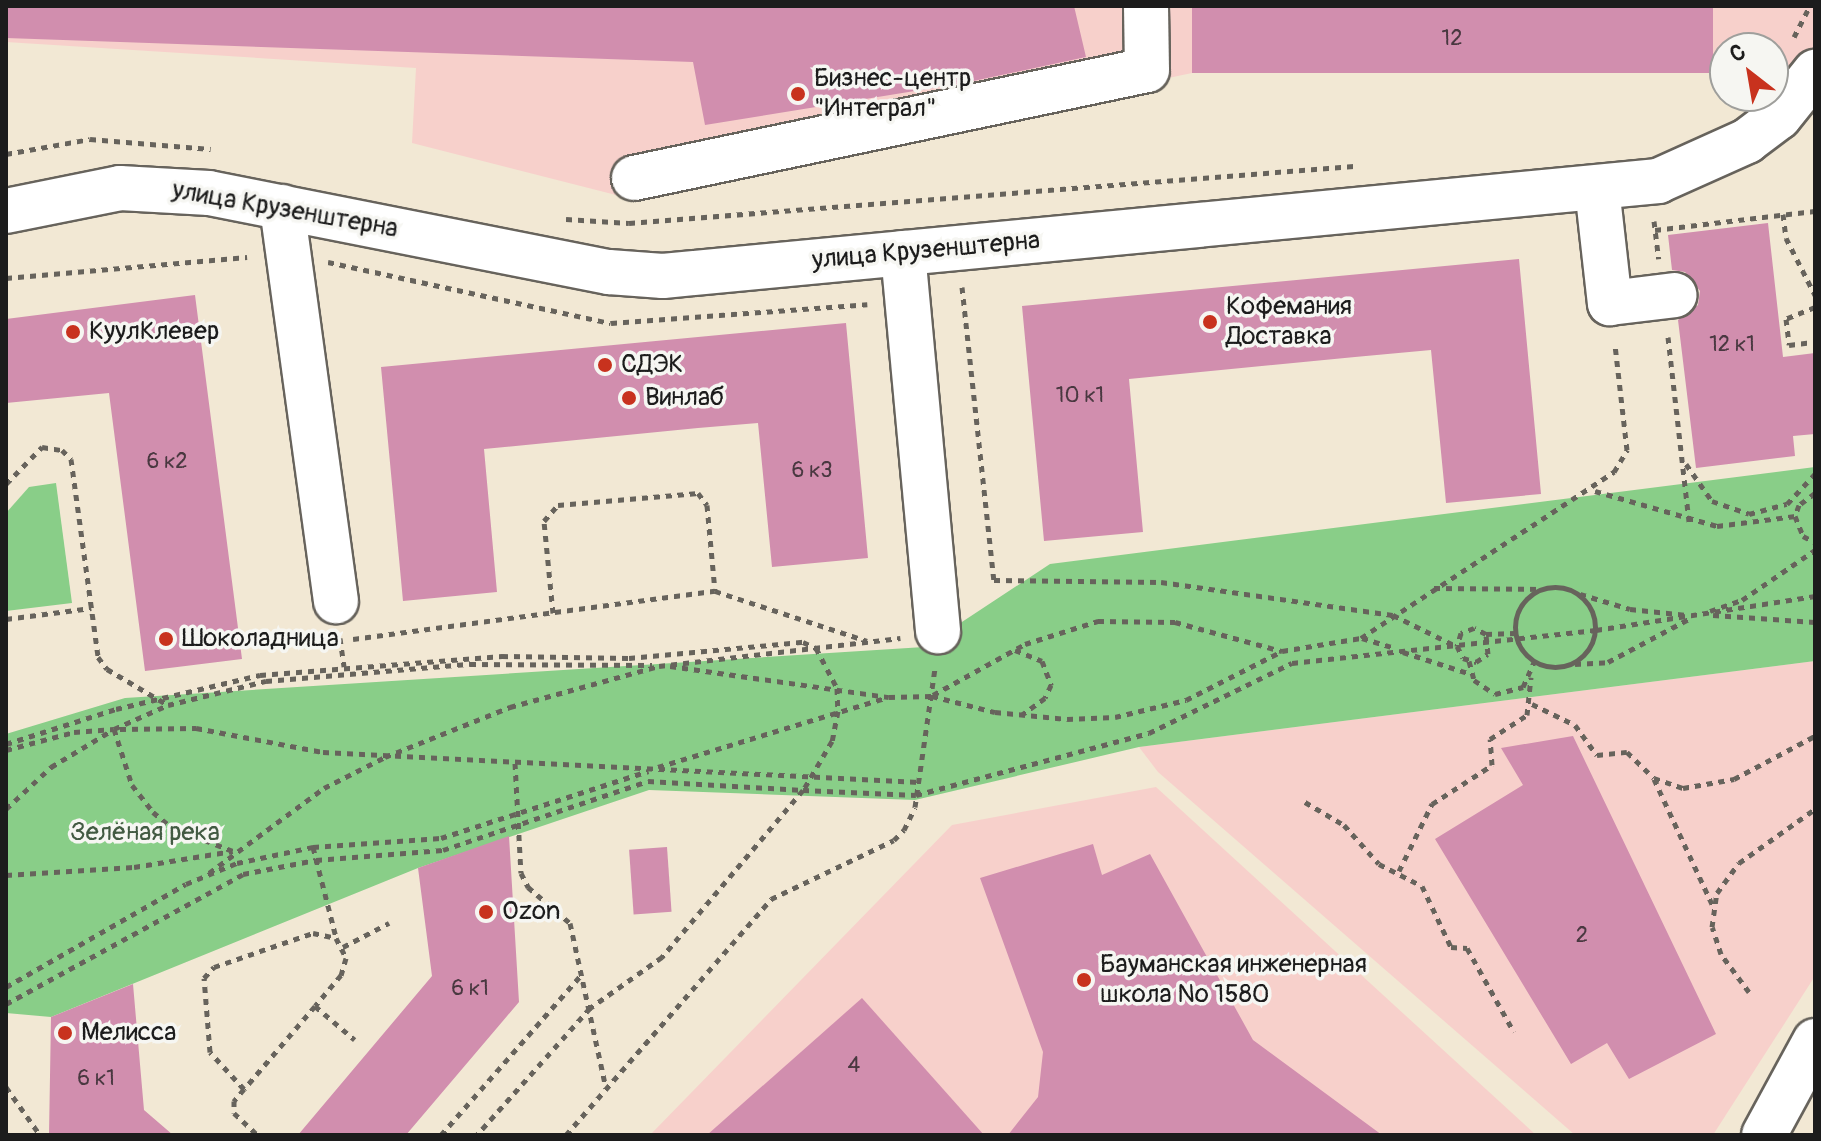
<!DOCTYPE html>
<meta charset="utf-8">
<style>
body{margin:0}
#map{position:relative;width:1821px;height:1141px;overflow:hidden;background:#f2e8d4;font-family:Pangolin,sans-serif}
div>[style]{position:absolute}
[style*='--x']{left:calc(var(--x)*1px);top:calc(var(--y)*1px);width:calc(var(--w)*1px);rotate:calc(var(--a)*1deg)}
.built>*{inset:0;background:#f7d0cb}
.green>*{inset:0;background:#89ce88}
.building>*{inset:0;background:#d18eae;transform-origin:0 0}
.path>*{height:5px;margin-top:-2.5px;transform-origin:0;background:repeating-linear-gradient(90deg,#67635c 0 6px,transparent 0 12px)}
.path>.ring{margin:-2.5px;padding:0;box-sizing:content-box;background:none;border:5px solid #67635c;border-radius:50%}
.roads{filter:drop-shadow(2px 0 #67635c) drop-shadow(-2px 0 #67635c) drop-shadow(0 2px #67635c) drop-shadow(0 -2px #67635c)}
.minor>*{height:44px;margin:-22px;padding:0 22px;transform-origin:22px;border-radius:22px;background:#fff}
.dots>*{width:22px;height:22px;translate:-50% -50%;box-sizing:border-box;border:4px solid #f6f6f2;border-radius:50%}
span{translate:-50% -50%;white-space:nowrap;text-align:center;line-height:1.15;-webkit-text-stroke:7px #f6f6f2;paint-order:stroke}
.number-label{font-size:22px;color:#493840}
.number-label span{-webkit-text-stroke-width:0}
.poi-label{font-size:26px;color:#1c1c1c}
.left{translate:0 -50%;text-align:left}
.street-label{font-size:26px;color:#1c1c1c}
.park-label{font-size:26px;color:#425a42}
.frame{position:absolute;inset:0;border:8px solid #1c1c1c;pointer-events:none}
.north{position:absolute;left:1709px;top:32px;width:80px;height:80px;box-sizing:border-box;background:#f6f6f2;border:2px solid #9f9f9c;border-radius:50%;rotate:329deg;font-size:22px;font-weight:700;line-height:32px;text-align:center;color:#1c1c1c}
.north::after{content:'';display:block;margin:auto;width:28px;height:36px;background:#c8321e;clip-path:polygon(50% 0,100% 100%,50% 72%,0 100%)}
</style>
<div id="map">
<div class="built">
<i style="clip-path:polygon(6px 6px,1815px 6px,1815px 67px,1773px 73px,1773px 48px,1725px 48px,1725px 72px,1192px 73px,616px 195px,412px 143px,416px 68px,6px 42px)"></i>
<i style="clip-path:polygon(1815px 661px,1815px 976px,1713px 1135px,1575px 1135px,1158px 772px,1139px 747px)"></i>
<i style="clip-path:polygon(1156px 787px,1536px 1135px,650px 1135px,952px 825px)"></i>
</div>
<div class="green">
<i style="clip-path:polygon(1815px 467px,1815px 661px,1139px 747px,915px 800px,649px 790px,418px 868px,51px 1017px,6px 1013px,6px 734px,125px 698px,924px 647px,1050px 564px)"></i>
<i style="clip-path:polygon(56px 483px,72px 603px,6px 611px,6px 513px,29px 487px)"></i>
</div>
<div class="building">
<i style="clip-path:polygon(6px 6px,1074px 6px,1086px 57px,964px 83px,705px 125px,693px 62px,6px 38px)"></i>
<i style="left:1192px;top:6px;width:521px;height:67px"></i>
<i style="clip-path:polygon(1768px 223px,1783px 357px,1815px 353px,1815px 434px,1793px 436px,1795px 456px,1696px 468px,1678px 320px,1698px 305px,1700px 291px,1685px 272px,1672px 270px,1668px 235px)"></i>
<i style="clip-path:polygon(1519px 259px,1541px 494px,1446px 503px,1431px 350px,1355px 357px,1129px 379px,1143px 532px,1044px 541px,1022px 306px)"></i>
<i style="clip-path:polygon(195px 295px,242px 659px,145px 671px,109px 393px,6px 403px,6px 319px)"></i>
<i style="clip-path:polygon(846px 323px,868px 558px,772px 567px,758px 423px,698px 428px,484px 449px,497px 592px,403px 601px,381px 367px)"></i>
<i style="clip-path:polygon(1573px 736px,1716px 1034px,1629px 1079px,1607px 1043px,1571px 1064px,1435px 839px,1523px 785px,1501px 748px)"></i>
<i style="clip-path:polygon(509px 836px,519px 1002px,406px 1135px,298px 1135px,432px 976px,418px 868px)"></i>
<i style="clip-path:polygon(1093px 844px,1102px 875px,1150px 854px,1253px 1040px,1382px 1135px,1008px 1135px,1038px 1097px,1043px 1052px,980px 878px)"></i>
<i style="left:667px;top:847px;width:65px;height:38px;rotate:86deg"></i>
<i style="clip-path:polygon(133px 984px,144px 1110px,173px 1135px,49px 1135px,51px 1017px)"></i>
<i style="clip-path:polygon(862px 998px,984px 1135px,707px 1135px)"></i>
</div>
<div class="path">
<i style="--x:1794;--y:37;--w:35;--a:-63"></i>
<i style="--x:6;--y:154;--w:85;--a:-10.1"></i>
<i style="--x:90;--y:139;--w:121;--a:4.7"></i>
<i style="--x:1783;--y:214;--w:24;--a:83"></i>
<i style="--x:1786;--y:238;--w:64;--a:63"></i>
<i style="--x:566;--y:219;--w:63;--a:3.6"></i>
<i style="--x:629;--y:223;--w:727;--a:-4.5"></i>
<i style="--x:1654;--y:221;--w:38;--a:83"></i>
<i style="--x:1655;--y:230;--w:161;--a:-6.8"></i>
<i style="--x:328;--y:262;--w:289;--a:12.2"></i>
<i style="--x:611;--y:323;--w:257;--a:-4.2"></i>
<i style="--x:6;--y:278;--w:242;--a:-5"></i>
<i style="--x:962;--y:287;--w:295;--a:83.8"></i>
<i style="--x:994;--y:580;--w:167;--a:0.7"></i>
<i style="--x:1161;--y:582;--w:234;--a:8.1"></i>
<i style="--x:1393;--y:615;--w:70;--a:26.2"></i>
<i style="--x:1815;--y:307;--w:31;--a:158"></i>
<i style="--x:1786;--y:319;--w:26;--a:83"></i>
<i style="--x:1789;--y:345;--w:26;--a:-7"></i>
<i style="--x:1668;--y:337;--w:186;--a:83.5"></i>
<i style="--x:1686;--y:464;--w:45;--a:54.9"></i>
<i style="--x:1712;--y:501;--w:39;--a:19"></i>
<i style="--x:1749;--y:514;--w:39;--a:-15"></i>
<i style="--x:1787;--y:504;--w:41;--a:-47"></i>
<i style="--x:6;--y:484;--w:52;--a:-45.8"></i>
<i style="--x:42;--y:447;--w:20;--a:9"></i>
<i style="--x:62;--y:450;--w:13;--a:45"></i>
<i style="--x:71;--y:459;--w:200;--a:82.2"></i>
<i style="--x:98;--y:657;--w:15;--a:53"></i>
<i style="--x:107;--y:669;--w:71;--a:30.5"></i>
<i style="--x:1595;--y:491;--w:127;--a:16"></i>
<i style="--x:1717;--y:526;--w:79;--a:-7.3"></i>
<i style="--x:1815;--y:493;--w:20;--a:143"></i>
<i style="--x:1799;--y:505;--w:12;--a:110"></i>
<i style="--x:1795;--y:516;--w:22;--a:68"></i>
<i style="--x:1803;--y:536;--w:13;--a:27"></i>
<i class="ring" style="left:1515px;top:587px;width:75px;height:75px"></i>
<i style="--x:1434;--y:588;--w:106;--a:0.5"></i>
<i style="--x:1580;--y:594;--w:52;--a:16.7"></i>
<i style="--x:1630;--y:609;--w:57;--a:6"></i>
<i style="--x:1710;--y:611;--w:34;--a:-19"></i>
<i style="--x:1742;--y:600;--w:88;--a:-34.4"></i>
<i style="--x:553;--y:613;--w:92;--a:-95.6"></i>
<i style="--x:544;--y:521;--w:21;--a:-49"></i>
<i style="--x:558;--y:505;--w:141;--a:-4.9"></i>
<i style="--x:698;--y:493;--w:15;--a:53"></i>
<i style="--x:707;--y:505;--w:86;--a:84.7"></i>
<i style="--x:1713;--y:615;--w:102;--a:3.9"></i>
<i style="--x:6;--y:619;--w:86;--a:-7.4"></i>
<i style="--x:1486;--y:634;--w:13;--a:-153"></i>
<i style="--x:1474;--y:628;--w:14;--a:159"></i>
<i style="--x:1461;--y:633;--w:14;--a:107"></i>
<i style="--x:1457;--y:646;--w:13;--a:63"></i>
<i style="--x:1463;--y:658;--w:14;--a:17"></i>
<i style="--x:1476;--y:662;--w:14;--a:-34"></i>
<i style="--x:1488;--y:654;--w:20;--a:-96"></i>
<i style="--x:1486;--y:634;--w:29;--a:-2"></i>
<i style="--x:340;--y:638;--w:29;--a:82"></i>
<i style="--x:1362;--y:638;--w:34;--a:17"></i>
<i style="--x:353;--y:639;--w:365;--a:-7.6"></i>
<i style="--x:715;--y:591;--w:160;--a:18.2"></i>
<i style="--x:1015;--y:650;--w:29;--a:22"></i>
<i style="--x:1042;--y:661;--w:26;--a:69"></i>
<i style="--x:1051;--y:685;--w:14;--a:115"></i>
<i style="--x:1045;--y:698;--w:29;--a:144"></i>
<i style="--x:1403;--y:652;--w:71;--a:17.9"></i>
<i style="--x:1469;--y:661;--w:20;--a:75"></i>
<i style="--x:1474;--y:680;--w:25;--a:34"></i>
<i style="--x:1495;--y:694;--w:29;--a:-14"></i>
<i style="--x:1523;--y:687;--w:27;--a:-66"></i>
<i style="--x:1575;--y:664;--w:33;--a:-3"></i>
<i style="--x:1608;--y:662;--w:92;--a:-28"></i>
<i style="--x:670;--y:666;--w:221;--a:8.1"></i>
<i style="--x:889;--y:697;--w:43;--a:-1.3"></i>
<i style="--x:932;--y:696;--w:65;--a:14.3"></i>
<i style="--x:995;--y:712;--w:72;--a:5.6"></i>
<i style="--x:1067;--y:719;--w:48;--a:-2.4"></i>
<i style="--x:1115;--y:717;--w:73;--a:-13.5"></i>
<i style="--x:1186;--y:700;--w:108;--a:-27"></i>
<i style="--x:933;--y:695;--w:105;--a:-29"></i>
<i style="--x:1025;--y:644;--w:77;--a:-17.5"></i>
<i style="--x:1098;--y:621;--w:77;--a:0.7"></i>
<i style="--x:1175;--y:622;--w:111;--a:15.2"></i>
<i style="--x:1282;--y:651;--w:80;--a:-9.3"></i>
<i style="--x:1361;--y:638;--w:303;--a:-33.3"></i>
<i style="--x:1614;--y:472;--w:26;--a:-59"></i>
<i style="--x:1627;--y:450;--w:107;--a:-96.5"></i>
<i style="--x:1532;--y:704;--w:48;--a:26"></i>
<i style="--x:1575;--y:725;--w:37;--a:54"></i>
<i style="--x:1597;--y:755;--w:30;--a:-6"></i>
<i style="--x:1627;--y:752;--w:37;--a:44"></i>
<i style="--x:1654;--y:778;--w:31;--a:19"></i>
<i style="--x:1683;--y:788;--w:52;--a:-10"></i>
<i style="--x:1734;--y:779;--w:92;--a:-28"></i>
<i style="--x:114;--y:729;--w:59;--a:72.2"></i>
<i style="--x:132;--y:785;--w:34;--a:52"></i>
<i style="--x:153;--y:812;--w:23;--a:40"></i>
<i style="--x:171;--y:827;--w:66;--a:21.2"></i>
<i style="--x:120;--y:729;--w:76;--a:-0.8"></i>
<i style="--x:196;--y:728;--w:129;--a:10.7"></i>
<i style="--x:323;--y:752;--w:597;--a:2.88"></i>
<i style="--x:6;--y:744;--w:115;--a:-17.7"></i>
<i style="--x:116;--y:709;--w:148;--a:-13.3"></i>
<i style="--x:260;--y:675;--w:243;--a:-4.5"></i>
<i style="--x:502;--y:656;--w:127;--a:0.9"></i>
<i style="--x:629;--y:658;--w:175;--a:-5.3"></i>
<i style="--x:803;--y:642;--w:14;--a:25"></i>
<i style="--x:816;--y:648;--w:45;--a:62.3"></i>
<i style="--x:837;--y:688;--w:23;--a:88"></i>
<i style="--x:838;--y:711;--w:31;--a:101"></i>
<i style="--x:832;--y:741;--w:56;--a:120.3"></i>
<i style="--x:6;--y:750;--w:70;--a:-14.8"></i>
<i style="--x:74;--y:732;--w:40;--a:-4.3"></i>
<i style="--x:114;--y:729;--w:59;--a:-24"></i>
<i style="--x:168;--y:705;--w:101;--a:-13.8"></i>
<i style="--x:266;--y:681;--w:205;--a:-4.8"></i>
<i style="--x:470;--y:664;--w:182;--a:0.3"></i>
<i style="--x:515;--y:763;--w:110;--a:86.9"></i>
<i style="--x:521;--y:873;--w:16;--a:63"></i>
<i style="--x:528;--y:887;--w:55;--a:40.6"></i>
<i style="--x:570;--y:923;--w:169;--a:77.7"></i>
<i style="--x:658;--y:767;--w:237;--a:-16.9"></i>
<i style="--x:1654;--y:779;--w:140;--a:65.1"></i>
<i style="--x:803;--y:790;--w:113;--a:2.5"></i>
<i style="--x:916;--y:795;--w:241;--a:-14.9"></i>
<i style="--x:1149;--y:733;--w:159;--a:-26.1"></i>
<i style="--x:1292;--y:663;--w:306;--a:-6.2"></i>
<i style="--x:1596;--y:630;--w:222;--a:-8.8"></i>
<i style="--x:1305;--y:802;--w:45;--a:30.5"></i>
<i style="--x:1344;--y:825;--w:52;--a:48.1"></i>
<i style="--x:1379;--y:864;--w:48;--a:27.1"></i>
<i style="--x:1422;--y:886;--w:68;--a:64.6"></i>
<i style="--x:1451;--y:947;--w:16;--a:4"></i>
<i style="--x:1467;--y:948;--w:96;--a:60.8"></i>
<i style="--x:6;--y:809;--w:62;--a:-43"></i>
<i style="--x:51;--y:767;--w:70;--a:-31"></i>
<i style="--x:313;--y:847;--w:93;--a:75.7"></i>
<i style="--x:1399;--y:871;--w:75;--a:-63.8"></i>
<i style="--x:1432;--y:804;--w:72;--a:-33"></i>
<i style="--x:1492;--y:765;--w:26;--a:-94"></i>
<i style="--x:1490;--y:739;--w:44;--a:-33"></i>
<i style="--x:1527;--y:715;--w:38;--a:-84"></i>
<i style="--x:209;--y:873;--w:143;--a:-36.5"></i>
<i style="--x:324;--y:788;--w:68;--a:-26.9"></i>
<i style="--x:385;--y:757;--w:135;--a:-21.8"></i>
<i style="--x:510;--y:707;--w:155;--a:-15.4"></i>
<i style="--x:659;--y:666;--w:243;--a:-6.6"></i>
<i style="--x:6;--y:875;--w:128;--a:-3.6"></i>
<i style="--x:134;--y:867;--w:100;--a:-9.2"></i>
<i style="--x:343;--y:947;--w:52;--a:-27.6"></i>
<i style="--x:6;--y:987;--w:207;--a:-29.8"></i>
<i style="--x:186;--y:884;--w:55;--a:-22.4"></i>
<i style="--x:237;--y:863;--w:78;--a:-11.9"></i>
<i style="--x:313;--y:847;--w:128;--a:-4"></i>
<i style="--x:441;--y:838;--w:218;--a:-17.9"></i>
<i style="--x:1749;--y:992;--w:47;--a:-126.4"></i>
<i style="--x:1721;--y:954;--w:28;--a:-108"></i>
<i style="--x:1712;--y:927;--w:34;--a:-82"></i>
<i style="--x:1717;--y:893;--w:37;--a:-54"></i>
<i style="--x:1739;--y:863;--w:93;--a:-35.4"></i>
<i style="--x:6;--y:1004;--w:270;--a:-28.7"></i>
<i style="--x:243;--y:874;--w:74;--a:-10.9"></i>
<i style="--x:316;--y:860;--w:127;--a:-4.5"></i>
<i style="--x:443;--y:850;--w:216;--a:-18.6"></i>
<i style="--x:648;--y:781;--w:155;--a:3.3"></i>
<i style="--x:803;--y:790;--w:219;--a:130.2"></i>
<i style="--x:662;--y:957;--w:88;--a:144.7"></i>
<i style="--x:590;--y:1008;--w:170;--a:131.7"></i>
<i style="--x:315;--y:1006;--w:52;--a:40.4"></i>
<i style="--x:6;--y:1087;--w:59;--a:54.7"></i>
<i style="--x:244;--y:1089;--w:50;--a:-132.6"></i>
<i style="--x:210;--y:1052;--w:74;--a:-94.6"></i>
<i style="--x:204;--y:978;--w:15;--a:-48"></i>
<i style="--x:214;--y:967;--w:105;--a:-19"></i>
<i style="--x:313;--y:933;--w:24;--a:12"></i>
<i style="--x:336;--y:938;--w:22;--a:63"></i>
<i style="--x:346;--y:958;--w:18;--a:106"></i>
<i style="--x:341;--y:975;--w:40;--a:130"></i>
<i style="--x:315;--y:1006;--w:109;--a:130.5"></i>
<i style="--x:244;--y:1089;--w:16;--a:130"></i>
<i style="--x:234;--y:1101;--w:12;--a:90"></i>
<i style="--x:234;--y:1113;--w:33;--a:43"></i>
<i style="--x:441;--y:1135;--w:214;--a:-48.8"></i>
<i style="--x:566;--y:1135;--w:313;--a:-49"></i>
<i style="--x:771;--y:899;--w:136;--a:-25.6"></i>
<i style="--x:894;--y:840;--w:14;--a:-45"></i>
<i style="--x:904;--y:830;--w:25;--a:-64"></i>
<i style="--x:915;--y:807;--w:139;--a:-81.8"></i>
</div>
<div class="roads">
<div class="minor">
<i style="--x:634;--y:178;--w:524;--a:-11.89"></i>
<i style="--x:1147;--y:70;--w:64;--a:-90.9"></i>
<i style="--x:1597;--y:188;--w:116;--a:83.6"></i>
<i style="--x:1610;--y:303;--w:65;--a:-7"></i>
<i style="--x:282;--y:207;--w:398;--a:82.2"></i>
<i style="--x:6;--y:211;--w:116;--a:-11.4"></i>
<i style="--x:120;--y:188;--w:89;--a:3.2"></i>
<i style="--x:209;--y:193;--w:408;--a:11.2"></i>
<i style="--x:609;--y:272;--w:54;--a:4.2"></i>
<i style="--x:663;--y:276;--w:1000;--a:-5.45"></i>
<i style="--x:1658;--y:181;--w:98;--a:-24.2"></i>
<i style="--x:1747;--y:141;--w:40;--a:-37"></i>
<i style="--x:1779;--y:117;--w:58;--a:-51.3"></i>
<i style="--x:903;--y:253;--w:380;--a:84.7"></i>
<i style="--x:1764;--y:1135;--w:107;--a:-61.5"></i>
</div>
</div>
<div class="dots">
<i style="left:798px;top:94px;background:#c8321e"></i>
<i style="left:1210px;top:322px;background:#c8321e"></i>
<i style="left:73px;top:332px;background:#c8321e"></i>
<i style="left:605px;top:365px;background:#c8321e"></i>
<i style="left:629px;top:398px;background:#c8321e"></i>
<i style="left:166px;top:639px;background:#c8321e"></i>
<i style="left:486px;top:912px;background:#c8321e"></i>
<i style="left:1084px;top:980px;background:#c8321e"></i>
<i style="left:65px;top:1033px;background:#c8321e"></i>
</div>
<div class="number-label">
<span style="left:1452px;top:39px">12</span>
<span style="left:1732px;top:345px">12 к1</span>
<span style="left:1080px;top:396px">10 к1</span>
<span style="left:167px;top:462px">6 к2</span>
<span style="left:812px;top:471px">6 к3</span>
<span style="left:1582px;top:936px">2</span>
<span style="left:470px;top:989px">6 к1</span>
<span style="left:854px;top:1066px">4</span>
<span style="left:96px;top:1079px">6 к1</span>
</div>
<div class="poi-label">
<span class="left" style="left:814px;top:94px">Бизнес-центр<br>"Интеграл"</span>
<span class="left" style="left:1226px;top:322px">Кофемания<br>Доставка</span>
<span class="left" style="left:89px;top:332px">КуулКлевер</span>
<span class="left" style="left:621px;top:365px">СДЭК</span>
<span class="left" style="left:645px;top:398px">Винлаб</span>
<span class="left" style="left:182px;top:639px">Шоколадница</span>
<span class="left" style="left:502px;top:912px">Ozon</span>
<span class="left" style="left:1100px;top:980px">Бауманская инженерная<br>школа № 1580</span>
<span class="left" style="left:81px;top:1033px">Мелисса</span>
</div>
<div class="street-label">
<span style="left:285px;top:210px;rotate:10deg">улица Крузенштерна</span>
<span style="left:926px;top:251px;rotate:-5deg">улица Крузенштерна</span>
</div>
<div class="park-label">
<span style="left:145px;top:833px">Зелёная река</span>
</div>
<div class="frame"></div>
<div class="north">С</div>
</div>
